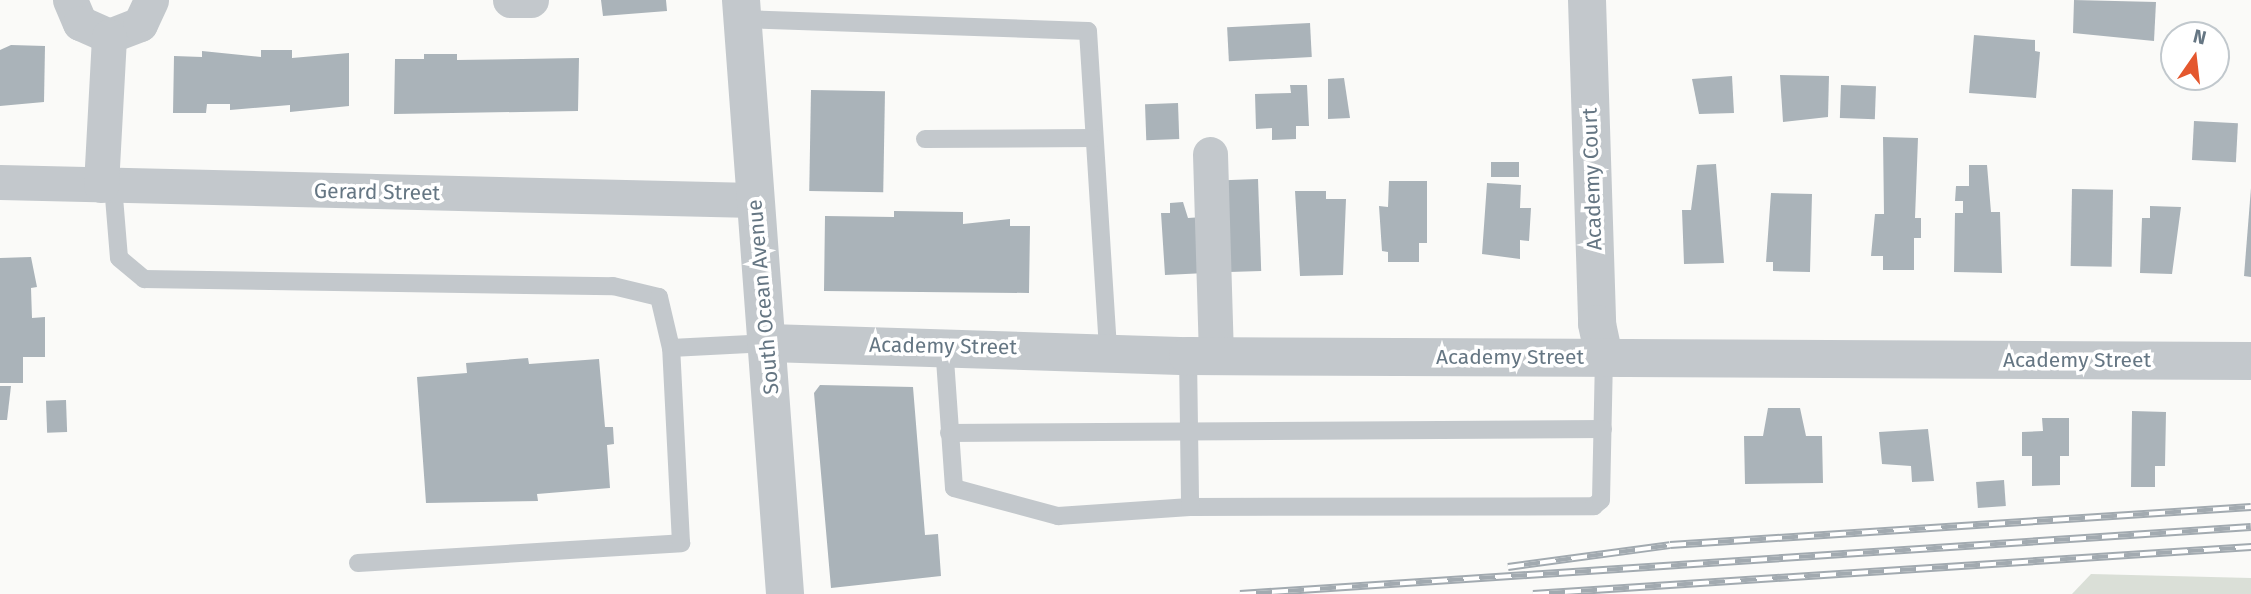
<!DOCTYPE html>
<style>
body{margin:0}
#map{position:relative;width:2251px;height:594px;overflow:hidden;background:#fafaf8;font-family:"Fira Sans",sans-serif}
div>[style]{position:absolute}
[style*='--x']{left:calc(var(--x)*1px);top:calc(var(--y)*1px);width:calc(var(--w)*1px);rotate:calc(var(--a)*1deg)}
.green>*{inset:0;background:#dadfd7}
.building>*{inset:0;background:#aab3b9;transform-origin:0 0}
.service>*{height:18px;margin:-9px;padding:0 9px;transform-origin:9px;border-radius:9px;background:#c3c8cc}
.minor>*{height:35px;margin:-17.5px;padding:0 17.5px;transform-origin:17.5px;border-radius:17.5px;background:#c3c8cc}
.tertiary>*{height:38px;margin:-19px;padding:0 19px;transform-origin:19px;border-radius:19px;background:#c3c8cc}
.rail>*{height:8px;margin-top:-4px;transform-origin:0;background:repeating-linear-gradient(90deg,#fff 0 16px,#a2aab0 0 32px);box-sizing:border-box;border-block:2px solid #a2aab0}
span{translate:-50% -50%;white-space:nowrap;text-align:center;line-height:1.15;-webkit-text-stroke:7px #fff;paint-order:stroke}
.street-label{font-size:21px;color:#657683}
.north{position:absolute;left:2160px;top:21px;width:70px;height:70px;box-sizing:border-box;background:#fff;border:2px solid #c1c8cd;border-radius:50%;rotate:14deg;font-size:19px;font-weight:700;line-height:28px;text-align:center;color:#657683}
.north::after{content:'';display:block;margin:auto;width:24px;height:32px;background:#e4572e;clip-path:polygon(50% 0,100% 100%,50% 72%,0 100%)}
</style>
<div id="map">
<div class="green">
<i style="clip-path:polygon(2091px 574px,2251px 578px,2251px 594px,2072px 594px)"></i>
</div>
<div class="building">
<i style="clip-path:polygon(601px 0,666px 0,667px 11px,603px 16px)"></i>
<i style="clip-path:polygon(2074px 0,2156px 2px,2154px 41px,2073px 33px)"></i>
<i style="left:1310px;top:23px;width:34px;height:83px;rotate:87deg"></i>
<i style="clip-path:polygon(1974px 35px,2035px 40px,2035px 51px,2040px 52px,2036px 98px,1969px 93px)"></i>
<i style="clip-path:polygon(11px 45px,45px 46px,44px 102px,0 106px,0 50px)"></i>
<i style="clip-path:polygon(261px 50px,292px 50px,292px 58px,349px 53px,349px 106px,290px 112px,290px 105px,230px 110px,230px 104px,207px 104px,206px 113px,173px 113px,174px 56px,202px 57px,202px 51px,261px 57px)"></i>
<i style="clip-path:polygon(424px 54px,457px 54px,457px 60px,579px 58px,578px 111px,394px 114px,395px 59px,424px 59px)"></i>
<i style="clip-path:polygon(1780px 75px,1829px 76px,1828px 117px,1783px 122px)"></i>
<i style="clip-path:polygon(1732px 76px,1734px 113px,1699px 114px,1692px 79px)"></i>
<i style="clip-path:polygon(1344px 78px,1350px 118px,1328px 119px,1328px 79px)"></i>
<i style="clip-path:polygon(1290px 85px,1307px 85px,1309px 126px,1296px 126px,1296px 139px,1272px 140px,1272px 128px,1256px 129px,1255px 94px,1291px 93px)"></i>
<i style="left:1841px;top:85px;width:35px;height:33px;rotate:2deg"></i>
<i style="left:811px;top:90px;width:74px;height:101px;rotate:1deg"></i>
<i style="left:1178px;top:103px;width:36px;height:33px;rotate:88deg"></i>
<i style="left:2194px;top:121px;width:44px;height:39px;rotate:3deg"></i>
<i style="clip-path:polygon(1883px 137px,1918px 138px,1915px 218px,1921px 218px,1921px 238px,1914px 238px,1914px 270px,1883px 270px,1883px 256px,1871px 256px,1875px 214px,1884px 214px)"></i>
<i style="left:1491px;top:162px;width:28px;height:15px"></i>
<i style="clip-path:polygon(1716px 164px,1724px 263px,1684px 264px,1682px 210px,1691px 210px,1697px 165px)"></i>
<i style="clip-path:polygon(1969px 165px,1987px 165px,1991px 212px,2000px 212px,2002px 273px,1954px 272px,1955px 213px,1963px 213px,1963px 201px,1955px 201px,1956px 186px,1969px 186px)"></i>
<i style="left:1258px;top:179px;width:92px;height:40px;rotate:88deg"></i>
<i style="clip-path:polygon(1389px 181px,1427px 181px,1427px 243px,1419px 243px,1419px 262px,1388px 262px,1388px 252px,1382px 251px,1379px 206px,1388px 207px)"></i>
<i style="clip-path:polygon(1487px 183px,1521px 185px,1520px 208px,1531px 208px,1529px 241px,1520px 240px,1520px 259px,1482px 254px)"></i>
<i style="clip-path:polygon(2251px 188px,2251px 277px,2244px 276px)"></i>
<i style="left:2072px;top:189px;width:41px;height:77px;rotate:1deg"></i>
<i style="clip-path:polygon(1295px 191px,1326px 191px,1326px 199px,1346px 199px,1343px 275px,1300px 276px)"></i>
<i style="clip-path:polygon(1771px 193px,1812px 194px,1810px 272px,1773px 271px,1773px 262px,1766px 262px)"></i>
<i style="clip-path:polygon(1183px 202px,1188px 218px,1203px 217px,1206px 273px,1165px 275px,1161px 213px,1170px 213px,1170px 203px)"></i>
<i style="clip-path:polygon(2150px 206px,2181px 207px,2172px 274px,2140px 273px,2142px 218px,2150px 218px)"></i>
<i style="clip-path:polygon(894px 211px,963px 212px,963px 224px,1010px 219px,1010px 226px,1030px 226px,1029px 293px,824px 291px,825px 216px,894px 217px)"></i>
<i style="clip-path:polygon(31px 257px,37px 287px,31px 288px,32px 318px,45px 317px,45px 357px,23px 357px,23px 383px,0 383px,0 258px)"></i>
<i style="clip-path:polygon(528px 358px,529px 364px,599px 359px,605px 427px,613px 427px,614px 444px,607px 445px,610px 488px,537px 494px,538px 501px,426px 503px,417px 377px,467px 373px,466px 363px)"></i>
<i style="clip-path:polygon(820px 385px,913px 387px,925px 535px,938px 534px,941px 576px,831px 588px,814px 393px)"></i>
<i style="clip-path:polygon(0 386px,11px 386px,7px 420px,0 420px)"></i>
<i style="left:66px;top:400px;width:32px;height:20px;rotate:88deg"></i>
<i style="clip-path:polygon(1768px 408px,1800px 408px,1806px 436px,1822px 436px,1823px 483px,1745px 484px,1744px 436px,1763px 436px)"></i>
<i style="clip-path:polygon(2132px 411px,2166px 412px,2165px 466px,2155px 466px,2155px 487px,2131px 487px)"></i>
<i style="clip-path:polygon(2042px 418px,2069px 418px,2069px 456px,2060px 456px,2060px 485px,2032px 486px,2032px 456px,2022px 456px,2022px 432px,2043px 431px)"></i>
<i style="clip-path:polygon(1928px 429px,1934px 481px,1912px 482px,1911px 466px,1882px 464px,1879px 432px)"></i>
<i style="left:2004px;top:480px;width:26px;height:28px;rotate:86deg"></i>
</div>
<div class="service">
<i style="--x:743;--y:19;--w:345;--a:2"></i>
<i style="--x:1088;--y:31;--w:320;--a:86.4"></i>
<i style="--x:925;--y:139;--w:169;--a:-0.3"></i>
<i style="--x:113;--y:185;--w:73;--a:85.3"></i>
<i style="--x:119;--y:258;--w:33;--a:40"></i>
<i style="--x:144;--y:279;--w:469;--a:0.9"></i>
<i style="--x:613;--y:286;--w:47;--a:13.4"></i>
<i style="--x:659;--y:297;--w:52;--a:76.8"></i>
<i style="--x:671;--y:348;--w:98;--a:-2.9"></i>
<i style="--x:944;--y:345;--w:143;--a:86"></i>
<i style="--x:954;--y:488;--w:108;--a:15.1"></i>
<i style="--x:1058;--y:516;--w:132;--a:-3.9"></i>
<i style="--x:1190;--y:507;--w:404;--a:-0.1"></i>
<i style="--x:1594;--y:506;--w:9;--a:-41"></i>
<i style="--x:1601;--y:500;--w:143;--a:-88.8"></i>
<i style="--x:1188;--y:356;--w:151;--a:89.2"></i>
<i style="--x:949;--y:433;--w:654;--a:-0.35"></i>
<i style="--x:358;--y:563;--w:324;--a:-3.5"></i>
<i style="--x:681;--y:543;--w:195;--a:-92.9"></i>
</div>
<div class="minor">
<i style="--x:70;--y:0;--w:25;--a:67"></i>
<i style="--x:80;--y:23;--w:32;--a:24"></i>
<i style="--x:109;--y:36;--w:33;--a:-21"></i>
<i style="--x:140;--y:24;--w:26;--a:-65"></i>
<i style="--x:510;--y:0;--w:21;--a:0"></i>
<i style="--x:1210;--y:154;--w:202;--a:88.3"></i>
<i style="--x:0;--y:182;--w:754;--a:1.37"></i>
<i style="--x:101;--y:185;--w:149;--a:-86.9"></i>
</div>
<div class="tertiary">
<i style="--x:741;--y:0;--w:596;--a:85.76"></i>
<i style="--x:1587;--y:0;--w:324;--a:88.2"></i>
<i style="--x:1597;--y:324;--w:34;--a:78"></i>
<i style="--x:769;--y:343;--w:419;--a:1.8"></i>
<i style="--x:1188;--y:356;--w:1063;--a:0.27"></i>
</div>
<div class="rail">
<i style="--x:1508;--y:567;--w:163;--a:-7.7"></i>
<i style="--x:1670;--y:545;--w:582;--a:-3.74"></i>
<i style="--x:1240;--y:594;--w:1013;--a:-3.79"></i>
<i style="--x:1533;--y:594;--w:720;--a:-3.75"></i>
</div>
<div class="street-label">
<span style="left:1592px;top:179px;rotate:-92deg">Academy Court</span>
<span style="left:377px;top:192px;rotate:1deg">Gerard Street</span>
<span style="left:763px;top:297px;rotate:-95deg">South Ocean Avenue</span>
<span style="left:943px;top:346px;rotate:1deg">Academy Street</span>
<span style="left:1510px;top:357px">Academy Street</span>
<span style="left:2077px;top:360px">Academy Street</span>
</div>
<div class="north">N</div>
</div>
